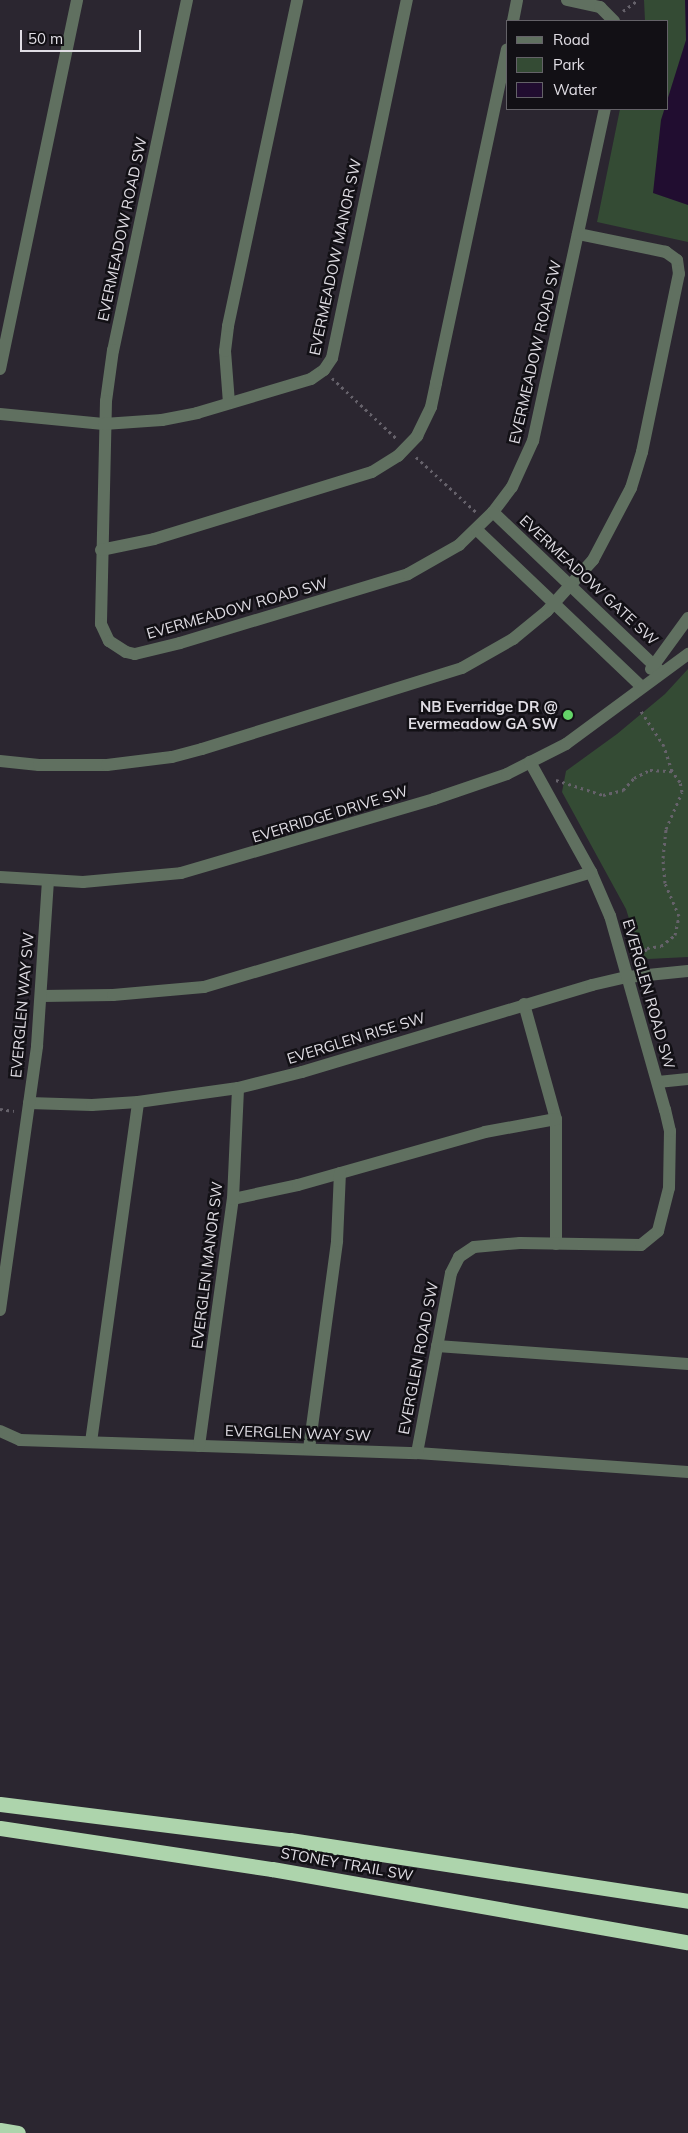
<!DOCTYPE html>
<style>
body{margin:0}
#map{position:relative;width:688px;height:2133px;overflow:hidden;background:#2b2630;font-family:Mulish,sans-serif}
div>[style]{position:absolute}
[style*='--x']{left:calc(var(--x)*1px);top:calc(var(--y)*1px);width:calc(var(--w)*1px);rotate:calc(var(--a)*1deg)}
.green>*{inset:0;background:#344b34}
.water>*{inset:0;background:#210d30}
.path>*{height:3px;margin-top:-1.5px;transform-origin:0;background:repeating-linear-gradient(90deg,#66626b 0 2.5px,transparent 0 6.5px)}
.minor>*{height:12px;margin:-6px;padding:0 6px;transform-origin:6px;border-radius:6px;background:#607060}
.highway>*{height:15px;margin:-7.5px;padding:0 7.5px;transform-origin:7.5px;border-radius:7.5px;background:#add4ac}
.dots>*{width:14px;height:14px;translate:-50% -50%;box-sizing:border-box;border:2px solid #121015;border-radius:50%}
span{translate:-50% -50%;white-space:nowrap;text-align:center;line-height:1.15;-webkit-text-stroke:5px #121015;paint-order:stroke}
.street-label{font-size:15px;color:#e0dde4}
.poi-label{font-size:15px;color:#e0dde4;font-weight:700}
.right{translate:-100% -50%;text-align:right}
.legend{position:absolute;left:506px;top:20px;width:162px;height:90px;box-sizing:border-box;background:#121015;border:1px solid #646268;margin:0;padding:6px 9px;list-style:none;font-size:15px;color:#e0dde4}
.legend li{display:flex;align-items:center;gap:10px;height:25px}
.legend b{width:25px;border:1px solid #646268}
.scale{position:absolute;left:20px;top:30px;width:121px;height:22px;box-sizing:border-box;border:2px solid #e0dde4;border-top:0;padding-left:6px;font-size:15px;line-height:18px;white-space:nowrap;color:#e0dde4;-webkit-text-stroke:4px #121015;paint-order:stroke}
</style>
<div id="map">
<div class="green">
<i style="clip-path:polygon(644px 0,688px 0,688px 242px,597px 222px,620px 109px,667px 109px,667px 21px,645px 21px)"></i>
<i style="clip-path:polygon(688px 669px,688px 957px,648px 959px,640px 954px,626px 909px,562px 792px,566px 771px,617px 734px,665px 694px)"></i>
</div>
<div class="water">
<i style="clip-path:polygon(685px 0,688px 0,688px 205px,653px 193px,661px 120px,686px 40px)"></i>
</div>
<div class="path">
<i style="--x:623;--y:11;--w:19;--a:-36"></i>
<i style="--x:332;--y:378;--w:89;--a:43.2"></i>
<i style="--x:416;--y:457;--w:81;--a:42.5"></i>
<i style="--x:556;--y:780;--w:49;--a:17.7"></i>
<i style="--x:603;--y:795;--w:21;--a:-14"></i>
<i style="--x:623;--y:790;--w:16;--a:-47"></i>
<i style="--x:634;--y:778;--w:18;--a:-27"></i>
<i style="--x:650;--y:770;--w:22;--a:3"></i>
<i style="--x:672;--y:771;--w:26;--a:-108"></i>
<i style="--x:664;--y:746;--w:45;--a:-123.3"></i>
<i style="--x:637;--y:961;--w:16;--a:-52"></i>
<i style="--x:647;--y:948;--w:14;--a:-8"></i>
<i style="--x:661;--y:946;--w:18;--a:-38"></i>
<i style="--x:675;--y:935;--w:19;--a:-78"></i>
<i style="--x:679;--y:916;--w:36;--a:-113"></i>
<i style="--x:665;--y:883;--w:25;--a:-95"></i>
<i style="--x:663;--y:858;--w:29;--a:-84"></i>
<i style="--x:666;--y:829;--w:40;--a:-66.6"></i>
<i style="--x:682;--y:792;--w:10;--a:-101"></i>
<i style="--x:680;--y:782;--w:14;--a:-126"></i>
<i style="--x:0;--y:1109;--w:14;--a:8"></i>
</div>
<div class="minor">
<i style="--x:187;--y:0;--w:358;--a:101.9"></i>
<i style="--x:113;--y:350;--w:51;--a:97.8"></i>
<i style="--x:106;--y:401;--w:223;--a:91.3"></i>
<i style="--x:101;--y:624;--w:19;--a:65"></i>
<i style="--x:109;--y:641;--w:20;--a:33"></i>
<i style="--x:126;--y:652;--w:9;--a:13"></i>
<i style="--x:135;--y:654;--w:46;--a:-13.7"></i>
<i style="--x:180;--y:643;--w:238;--a:-16.8"></i>
<i style="--x:408;--y:574;--w:59;--a:-29.6"></i>
<i style="--x:459;--y:545;--w:47;--a:-44.1"></i>
<i style="--x:493;--y:512;--w:31;--a:-53"></i>
<i style="--x:512;--y:487;--w:51;--a:-65.5"></i>
<i style="--x:533;--y:441;--w:340;--a:-77.8"></i>
<i style="--x:567;--y:0;--w:34;--a:12"></i>
<i style="--x:600;--y:7;--w:20;--a:45"></i>
<i style="--x:513;--y:21;--w:21;--a:-79"></i>
<i style="--x:0;--y:369;--w:377;--a:-78.2"></i>
<i style="--x:229;--y:403;--w:52;--a:-94.4"></i>
<i style="--x:225;--y:351;--w:25;--a:-83"></i>
<i style="--x:228;--y:326;--w:333;--a:-78"></i>
<i style="--x:0;--y:414;--w:104;--a:5.5"></i>
<i style="--x:104;--y:424;--w:58;--a:-3.9"></i>
<i style="--x:162;--y:420;--w:36;--a:-11"></i>
<i style="--x:197;--y:413;--w:119;--a:-16.6"></i>
<i style="--x:311;--y:379;--w:16;--a:-35"></i>
<i style="--x:324;--y:370;--w:14;--a:-56"></i>
<i style="--x:332;--y:358;--w:366;--a:-78.2"></i>
<i style="--x:493;--y:512;--w:232;--a:43.6"></i>
<i style="--x:477;--y:530;--w:228;--a:43.6"></i>
<i style="--x:101;--y:550;--w:54;--a:-11.7"></i>
<i style="--x:154;--y:539;--w:228;--a:-17.1"></i>
<i style="--x:372;--y:472;--w:31;--a:-32"></i>
<i style="--x:398;--y:456;--w:28;--a:-46"></i>
<i style="--x:417;--y:436;--w:32;--a:-64"></i>
<i style="--x:431;--y:407;--w:25;--a:-78"></i>
<i style="--x:436;--y:383;--w:341;--a:-78"></i>
<i style="--x:651;--y:669;--w:63;--a:-54"></i>
<i style="--x:0;--y:761;--w:39;--a:6"></i>
<i style="--x:39;--y:765;--w:68;--a:0"></i>
<i style="--x:107;--y:765;--w:65;--a:-7"></i>
<i style="--x:172;--y:757;--w:31;--a:-15"></i>
<i style="--x:202;--y:749;--w:272;--a:-17.3"></i>
<i style="--x:462;--y:668;--w:59;--a:-29.6"></i>
<i style="--x:513;--y:639;--w:44;--a:-39.5"></i>
<i style="--x:547;--y:611;--w:69;--a:-48"></i>
<i style="--x:593;--y:560;--w:81;--a:-62.2"></i>
<i style="--x:631;--y:488;--w:38;--a:-73"></i>
<i style="--x:642;--y:452;--w:182;--a:-78.3"></i>
<i style="--x:679;--y:274;--w:14;--a:-98"></i>
<i style="--x:677;--y:260;--w:14;--a:-144"></i>
<i style="--x:666;--y:252;--w:90;--a:-168.4"></i>
<i style="--x:0;--y:877;--w:83;--a:3.4"></i>
<i style="--x:83;--y:882;--w:98;--a:-5.2"></i>
<i style="--x:181;--y:873;--w:264;--a:-16.3"></i>
<i style="--x:434;--y:799;--w:77;--a:-18.9"></i>
<i style="--x:507;--y:774;--w:66;--a:-27"></i>
<i style="--x:566;--y:744;--w:152;--a:-36.4"></i>
<i style="--x:42;--y:996;--w:71;--a:-0.8"></i>
<i style="--x:113;--y:995;--w:91;--a:-5"></i>
<i style="--x:204;--y:987;--w:404;--a:-16.5"></i>
<i style="--x:524;--y:1004;--w:119;--a:74.5"></i>
<i style="--x:556;--y:1119;--w:125;--a:90"></i>
<i style="--x:658;--y:1082;--w:30;--a:-6"></i>
<i style="--x:29;--y:1103;--w:63;--a:1.8"></i>
<i style="--x:92;--y:1105;--w:46;--a:-3.7"></i>
<i style="--x:138;--y:1102;--w:101;--a:-8"></i>
<i style="--x:238;--y:1088;--w:66;--a:-14"></i>
<i style="--x:302;--y:1072;--w:303;--a:-16.7"></i>
<i style="--x:592;--y:985;--w:37;--a:-13"></i>
<i style="--x:628;--y:977;--w:60;--a:-5.7"></i>
<i style="--x:233;--y:1199;--w:66;--a:-12.2"></i>
<i style="--x:298;--y:1185;--w:194;--a:-15.8"></i>
<i style="--x:485;--y:1132;--w:72;--a:-10.4"></i>
<i style="--x:0;--y:1310;--w:267;--a:-82"></i>
<i style="--x:37;--y:1046;--w:165;--a:-86.2"></i>
<i style="--x:437;--y:1346;--w:252;--a:4.1"></i>
<i style="--x:0;--y:1431;--w:22;--a:24"></i>
<i style="--x:20;--y:1440;--w:397;--a:1.9"></i>
<i style="--x:417;--y:1453;--w:272;--a:4"></i>
<i style="--x:91;--y:1442;--w:343;--a:-82.1"></i>
<i style="--x:199;--y:1446;--w:249;--a:-82.2"></i>
<i style="--x:233;--y:1199;--w:111;--a:-87.4"></i>
<i style="--x:309;--y:1449;--w:210;--a:-82.3"></i>
<i style="--x:337;--y:1241;--w:68;--a:-87.5"></i>
<i style="--x:417;--y:1453;--w:183;--a:-79.3"></i>
<i style="--x:451;--y:1273;--w:18;--a:-63"></i>
<i style="--x:459;--y:1257;--w:18;--a:-34"></i>
<i style="--x:474;--y:1247;--w:46;--a:-5"></i>
<i style="--x:520;--y:1243;--w:121;--a:0.9"></i>
<i style="--x:641;--y:1245;--w:22;--a:-39"></i>
<i style="--x:658;--y:1231;--w:44;--a:-75.7"></i>
<i style="--x:669;--y:1188;--w:57;--a:-89"></i>
<i style="--x:670;--y:1131;--w:22;--a:-103"></i>
<i style="--x:665;--y:1110;--w:202;--a:-105.8"></i>
<i style="--x:610;--y:916;--w:48;--a:-113.4"></i>
<i style="--x:591;--y:872;--w:126;--a:-119"></i>
</div>
<div class="highway">
<i style="--x:0;--y:1804;--w:292;--a:7.1"></i>
<i style="--x:290;--y:1840;--w:403;--a:8.7"></i>
<i style="--x:0;--y:1828;--w:275;--a:8.6"></i>
<i style="--x:272;--y:1869;--w:422;--a:10"></i>
<i style="--x:0;--y:2130;--w:18;--a:9"></i>
</div>
<div class="dots">
<i style="left:568px;top:715px;background:#64d468"></i>
</div>
<div class="street-label">
<span style="left:122px;top:229px;rotate:-78deg">EVERMEADOW ROAD SW</span>
<span style="left:335px;top:257px;rotate:-78deg">EVERMEADOW MANOR SW</span>
<span style="left:535px;top:352px;rotate:-77deg">EVERMEADOW ROAD SW</span>
<span style="left:589px;top:580px;rotate:43deg">EVERMEADOW GATE SW</span>
<span style="left:237px;top:608px;rotate:-16deg">EVERMEADOW ROAD SW</span>
<span style="left:330px;top:814px;rotate:-17deg">EVERRIDGE DRIVE SW</span>
<span style="left:649px;top:994px;rotate:74deg">EVERGLEN ROAD SW</span>
<span style="left:22px;top:1005px;rotate:-85deg">EVERGLEN WAY SW</span>
<span style="left:356px;top:1038px;rotate:-17deg">EVERGLEN RISE SW</span>
<span style="left:207px;top:1265px;rotate:-83deg">EVERGLEN MANOR SW</span>
<span style="left:418px;top:1358px;rotate:-79deg">EVERGLEN ROAD SW</span>
<span style="left:298px;top:1433px;rotate:2deg">EVERGLEN WAY SW</span>
<span style="left:347px;top:1864px;rotate:10deg">STONEY TRAIL SW</span>
</div>
<div class="poi-label">
<span class="right" style="left:558px;top:715px">NB Everridge DR @<br>Evermeadow GA SW</span>
</div>
<ul class="legend">
<li><b style="height:6px;background:#607060"></b>Road</li>
<li><b style="height:14px;background:#344b34"></b>Park</li>
<li><b style="height:14px;background:#210d30"></b>Water</li>
</ul>
<div class="scale">50 m</div>
</div>
